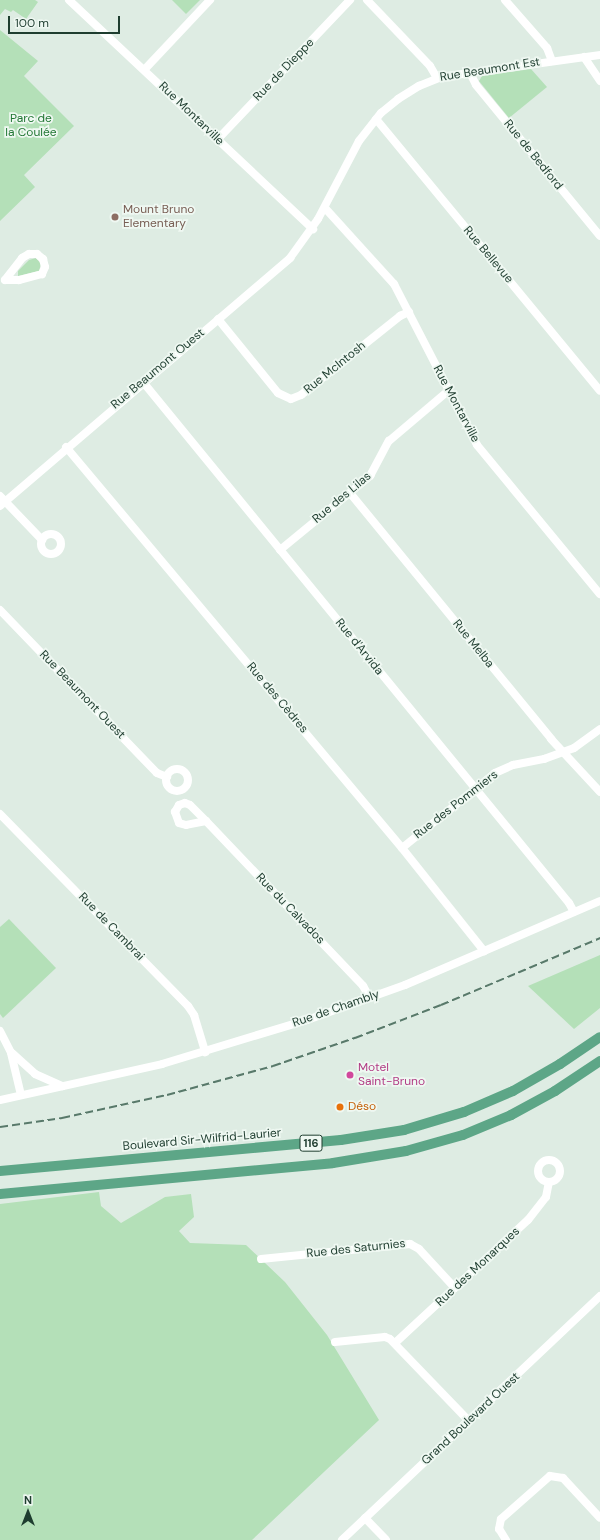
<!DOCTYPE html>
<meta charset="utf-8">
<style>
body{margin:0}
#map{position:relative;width:600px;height:1540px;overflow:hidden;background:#deece3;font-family:"DM Sans",sans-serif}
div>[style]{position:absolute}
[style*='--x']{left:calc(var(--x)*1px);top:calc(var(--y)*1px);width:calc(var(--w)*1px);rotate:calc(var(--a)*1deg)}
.green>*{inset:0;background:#b4e0b8}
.minor>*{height:8px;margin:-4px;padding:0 4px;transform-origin:4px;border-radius:4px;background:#fff}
.minor>.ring{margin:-4px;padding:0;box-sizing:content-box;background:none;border:8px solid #fff;border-radius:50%}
.major>*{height:10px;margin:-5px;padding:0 5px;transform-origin:5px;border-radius:5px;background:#5da687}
.rail>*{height:2px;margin-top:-1px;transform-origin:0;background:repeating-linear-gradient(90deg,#58796a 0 8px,transparent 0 12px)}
.dots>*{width:11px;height:11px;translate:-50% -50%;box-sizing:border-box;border:2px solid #eff8f2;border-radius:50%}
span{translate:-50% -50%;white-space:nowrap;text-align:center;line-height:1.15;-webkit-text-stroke:3.5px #eff8f2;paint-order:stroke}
.shield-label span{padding:1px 3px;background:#eff8f2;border:1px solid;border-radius:3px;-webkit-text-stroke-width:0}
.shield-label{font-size:11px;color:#1e3d2f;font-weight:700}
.street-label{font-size:12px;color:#1e3d2f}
.park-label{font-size:12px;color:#237835}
.education-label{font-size:12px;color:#785e54}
.left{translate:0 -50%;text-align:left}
.hotel-label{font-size:12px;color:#b23c85}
.food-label{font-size:12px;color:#c56008}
.north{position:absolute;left:8px;top:1492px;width:40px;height:40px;-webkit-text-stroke:3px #eff8f2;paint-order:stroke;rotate:0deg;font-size:11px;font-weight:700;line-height:16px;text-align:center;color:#1e3d2f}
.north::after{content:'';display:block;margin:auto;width:14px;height:18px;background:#1e3d2f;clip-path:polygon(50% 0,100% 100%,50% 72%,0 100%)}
.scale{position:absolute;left:8px;top:16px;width:112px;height:18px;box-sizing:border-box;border:2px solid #1e3d2f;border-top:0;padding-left:5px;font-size:12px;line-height:14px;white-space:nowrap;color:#1e3d2f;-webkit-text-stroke:3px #eff8f2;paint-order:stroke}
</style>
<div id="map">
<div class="green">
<i style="clip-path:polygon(0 0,35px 0,38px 2px,26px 19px,13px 10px,11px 12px,5px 9px,0 15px)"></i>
<i style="clip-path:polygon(172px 0,200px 0,186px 14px)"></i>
<i style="clip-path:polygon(0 30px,38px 61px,24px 76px,74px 126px,24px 175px,35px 187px,0 221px)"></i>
<i style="clip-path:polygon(531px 69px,547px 87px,509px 118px,479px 81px,482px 76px)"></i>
<i style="clip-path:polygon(36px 258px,41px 264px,39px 271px,18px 276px,18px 271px,29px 260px)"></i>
<i style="clip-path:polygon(9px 919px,56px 968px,3px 1018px,0 1014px,0 927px)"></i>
<i style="clip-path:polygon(600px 955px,600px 1008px,574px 1029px,528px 986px)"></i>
<i style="clip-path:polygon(99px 1192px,101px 1206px,121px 1223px,165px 1197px,191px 1194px,194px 1217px,179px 1231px,190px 1243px,246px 1245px,285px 1282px,327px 1335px,379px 1420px,252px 1540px,0 1540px,0 1204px)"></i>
</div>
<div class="minor">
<i style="--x:69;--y:0;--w:335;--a:43.2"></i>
<i style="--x:367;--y:0;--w:91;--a:46.3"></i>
<i style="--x:430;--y:66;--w:14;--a:60"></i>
<i style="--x:505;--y:0;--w:64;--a:48.8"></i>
<i style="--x:547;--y:48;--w:14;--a:69"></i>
<i style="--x:584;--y:57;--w:29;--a:56"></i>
<i style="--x:145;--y:69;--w:95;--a:-46.7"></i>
<i style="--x:470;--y:73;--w:13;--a:63"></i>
<i style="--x:476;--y:85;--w:195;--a:50.6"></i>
<i style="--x:376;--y:119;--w:352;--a:50.5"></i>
<i style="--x:218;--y:139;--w:192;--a:-46.5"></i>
<i style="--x:325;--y:208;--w:103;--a:47.8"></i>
<i style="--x:394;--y:284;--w:181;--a:62.7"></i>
<i style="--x:477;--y:445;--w:193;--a:50.5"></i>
<i style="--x:29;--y:254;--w:8;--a:0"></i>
<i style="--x:37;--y:254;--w:8;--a:40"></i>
<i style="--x:43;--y:259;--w:8;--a:76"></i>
<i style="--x:45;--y:267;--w:8;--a:113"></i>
<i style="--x:42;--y:274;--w:24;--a:165"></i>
<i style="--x:19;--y:280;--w:14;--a:180"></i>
<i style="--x:5;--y:280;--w:28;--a:-52"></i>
<i style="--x:22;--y:258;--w:8;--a:-30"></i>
<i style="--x:218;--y:319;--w:95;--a:51"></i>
<i style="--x:278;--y:393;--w:14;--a:25"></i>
<i style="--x:291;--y:399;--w:11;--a:-22"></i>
<i style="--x:301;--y:395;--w:127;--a:-38.6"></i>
<i style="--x:400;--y:316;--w:10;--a:-24"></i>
<i style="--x:143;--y:382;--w:673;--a:50.73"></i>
<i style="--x:569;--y:903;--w:10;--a:61"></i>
<i style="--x:66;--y:447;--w:523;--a:50.04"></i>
<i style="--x:402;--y:848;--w:132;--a:51.5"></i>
<i style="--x:350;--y:493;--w:318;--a:50.7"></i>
<i style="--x:551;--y:739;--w:72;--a:47.2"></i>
<i style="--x:0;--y:496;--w:61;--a:46.3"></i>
<i style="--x:0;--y:506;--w:382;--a:-40.5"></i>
<i style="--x:290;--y:258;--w:48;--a:-54.3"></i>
<i style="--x:318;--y:219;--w:88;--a:-62.3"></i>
<i style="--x:359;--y:141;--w:36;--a:-52"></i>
<i style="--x:381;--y:113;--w:22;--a:-39"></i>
<i style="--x:398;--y:99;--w:25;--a:-32"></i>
<i style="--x:419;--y:86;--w:24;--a:-22"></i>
<i style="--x:441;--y:77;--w:161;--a:-7.9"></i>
<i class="ring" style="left:41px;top:534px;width:12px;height:12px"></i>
<i style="--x:280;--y:550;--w:117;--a:-39.4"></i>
<i style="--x:370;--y:476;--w:40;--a:-62"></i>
<i style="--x:389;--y:441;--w:77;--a:-40.3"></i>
<i style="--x:0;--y:610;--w:226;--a:46.1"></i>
<i style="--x:157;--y:773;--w:11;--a:22"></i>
<i class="ring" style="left:166px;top:769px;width:14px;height:14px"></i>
<i style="--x:185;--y:803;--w:5;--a:22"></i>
<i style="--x:190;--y:805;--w:23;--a:45"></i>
<i style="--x:206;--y:821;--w:20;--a:169"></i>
<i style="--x:186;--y:825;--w:7;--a:-164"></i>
<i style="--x:179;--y:823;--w:12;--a:-110"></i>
<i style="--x:175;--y:812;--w:8;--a:-60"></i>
<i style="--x:179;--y:805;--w:6;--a:-18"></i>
<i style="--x:0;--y:814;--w:269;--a:45.6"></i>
<i style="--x:188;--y:1006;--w:11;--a:56"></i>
<i style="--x:194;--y:1015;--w:39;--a:73"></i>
<i style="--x:206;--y:821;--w:228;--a:46.4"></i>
<i style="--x:363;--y:986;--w:14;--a:60"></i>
<i style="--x:402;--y:848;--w:119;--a:-38.9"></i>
<i style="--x:495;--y:773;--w:20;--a:-24"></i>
<i style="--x:513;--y:765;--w:32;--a:-11"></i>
<i style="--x:544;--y:759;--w:32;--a:-20"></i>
<i style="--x:574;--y:748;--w:32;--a:-36"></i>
<i style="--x:0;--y:1031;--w:25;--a:63"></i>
<i style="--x:11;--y:1053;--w:43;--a:76.6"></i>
<i style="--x:12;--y:1053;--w:31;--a:42"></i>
<i style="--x:35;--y:1074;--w:30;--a:24"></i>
<i style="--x:0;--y:1100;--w:166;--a:-12.5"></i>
<i style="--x:162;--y:1064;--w:152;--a:-16.9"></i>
<i style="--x:307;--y:1020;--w:104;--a:-19.7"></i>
<i style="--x:405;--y:985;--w:212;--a:-23.3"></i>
<i class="ring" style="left:538px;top:1160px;width:14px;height:14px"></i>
<i style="--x:261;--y:1259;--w:150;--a:-5.7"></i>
<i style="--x:410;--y:1244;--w:10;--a:29"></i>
<i style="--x:419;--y:1249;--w:53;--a:47.3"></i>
<i style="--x:335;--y:1342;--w:50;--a:-5.7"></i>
<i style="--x:385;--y:1337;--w:5;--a:22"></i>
<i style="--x:390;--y:1339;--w:114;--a:46.1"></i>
<i style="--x:395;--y:1343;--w:181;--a:-42.8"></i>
<i style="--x:528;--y:1220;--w:29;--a:-52"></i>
<i style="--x:546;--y:1197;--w:15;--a:-79"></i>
<i style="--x:365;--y:1518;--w:30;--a:46"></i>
<i style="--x:342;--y:1540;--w:355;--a:-43.4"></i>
<i style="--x:506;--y:1540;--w:13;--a:-122"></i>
<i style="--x:499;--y:1529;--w:10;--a:-79"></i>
<i style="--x:501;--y:1519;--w:65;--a:-41.3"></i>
<i style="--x:550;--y:1476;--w:13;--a:9"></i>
<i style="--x:563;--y:1478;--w:54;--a:47.2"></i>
</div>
<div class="major">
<i style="--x:0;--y:1171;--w:342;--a:-5.2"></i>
<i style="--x:341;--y:1140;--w:64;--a:-9"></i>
<i style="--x:404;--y:1130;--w:63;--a:-16.7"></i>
<i style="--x:464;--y:1112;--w:53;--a:-23.2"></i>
<i style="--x:513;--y:1091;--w:54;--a:-29.9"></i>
<i style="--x:560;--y:1064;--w:48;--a:-34"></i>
<i style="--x:0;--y:1194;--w:334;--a:-5.3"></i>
<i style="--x:333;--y:1163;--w:74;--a:-9.3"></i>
<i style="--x:406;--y:1151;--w:59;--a:-15.7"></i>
<i style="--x:463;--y:1135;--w:52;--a:-22.6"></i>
<i style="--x:511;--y:1115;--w:50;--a:-28.6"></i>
<i style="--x:555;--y:1091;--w:54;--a:-33.7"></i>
</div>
<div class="rail">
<i style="--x:0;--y:1127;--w:63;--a:-8.3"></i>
<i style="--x:62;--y:1118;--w:107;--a:-12.4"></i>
<i style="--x:167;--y:1095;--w:110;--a:-15.3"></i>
<i style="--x:273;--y:1066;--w:87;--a:-18.9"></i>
<i style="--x:355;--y:1038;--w:92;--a:-21"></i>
<i style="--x:441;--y:1005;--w:173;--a:-22.8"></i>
</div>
<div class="dots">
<i style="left:115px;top:217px;background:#8d6e63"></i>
<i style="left:350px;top:1075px;background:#d1479c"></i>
<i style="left:340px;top:1107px;background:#e8710a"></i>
</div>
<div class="shield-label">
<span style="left:311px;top:1143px">116</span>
</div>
<div class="street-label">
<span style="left:284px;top:70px;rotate:-46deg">Rue de Dieppe</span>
<span style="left:490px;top:70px;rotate:-9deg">Rue Beaumont Est</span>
<span style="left:191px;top:114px;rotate:44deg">Rue Montarville</span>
<span style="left:533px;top:155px;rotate:51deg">Rue de Bedford</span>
<span style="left:488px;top:255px;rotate:50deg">Rue Bellevue</span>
<span style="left:335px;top:368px;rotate:-39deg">Rue McIntosh</span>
<span style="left:158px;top:369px;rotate:-40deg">Rue Beaumont Ouest</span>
<span style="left:456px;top:404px;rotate:62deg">Rue Montarville</span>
<span style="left:342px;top:498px;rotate:-40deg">Rue des Lilas</span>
<span style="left:473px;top:644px;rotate:51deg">Rue Melba</span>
<span style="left:359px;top:647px;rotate:51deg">Rue d'Arvida</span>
<span style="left:82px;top:695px;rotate:46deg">Rue Beaumont Ouest</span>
<span style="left:277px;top:698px;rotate:50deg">Rue des Cèdres</span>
<span style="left:456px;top:805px;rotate:-38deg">Rue des Pommiers</span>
<span style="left:290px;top:909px;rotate:46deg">Rue du Calvados</span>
<span style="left:111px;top:927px;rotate:46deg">Rue de Cambrai</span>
<span style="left:336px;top:1009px;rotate:-19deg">Rue de Chambly</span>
<span style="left:202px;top:1140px;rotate:-5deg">Boulevard Sir-Wilfrid-Laurier</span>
<span style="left:356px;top:1249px;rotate:-6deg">Rue des Saturnies</span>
<span style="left:478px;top:1267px;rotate:-43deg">Rue des Monarques</span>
<span style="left:471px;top:1419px;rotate:-43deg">Grand Boulevard Ouest</span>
</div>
<div class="park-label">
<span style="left:31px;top:126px">Parc de<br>la Coulée</span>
</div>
<div class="education-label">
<span class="left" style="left:123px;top:217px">Mount Bruno<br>Elementary</span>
</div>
<div class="hotel-label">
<span class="left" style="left:358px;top:1075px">Motel<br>Saint-Bruno</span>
</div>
<div class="food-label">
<span class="left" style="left:348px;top:1107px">Déso</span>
</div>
<div class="north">N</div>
<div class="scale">100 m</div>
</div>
